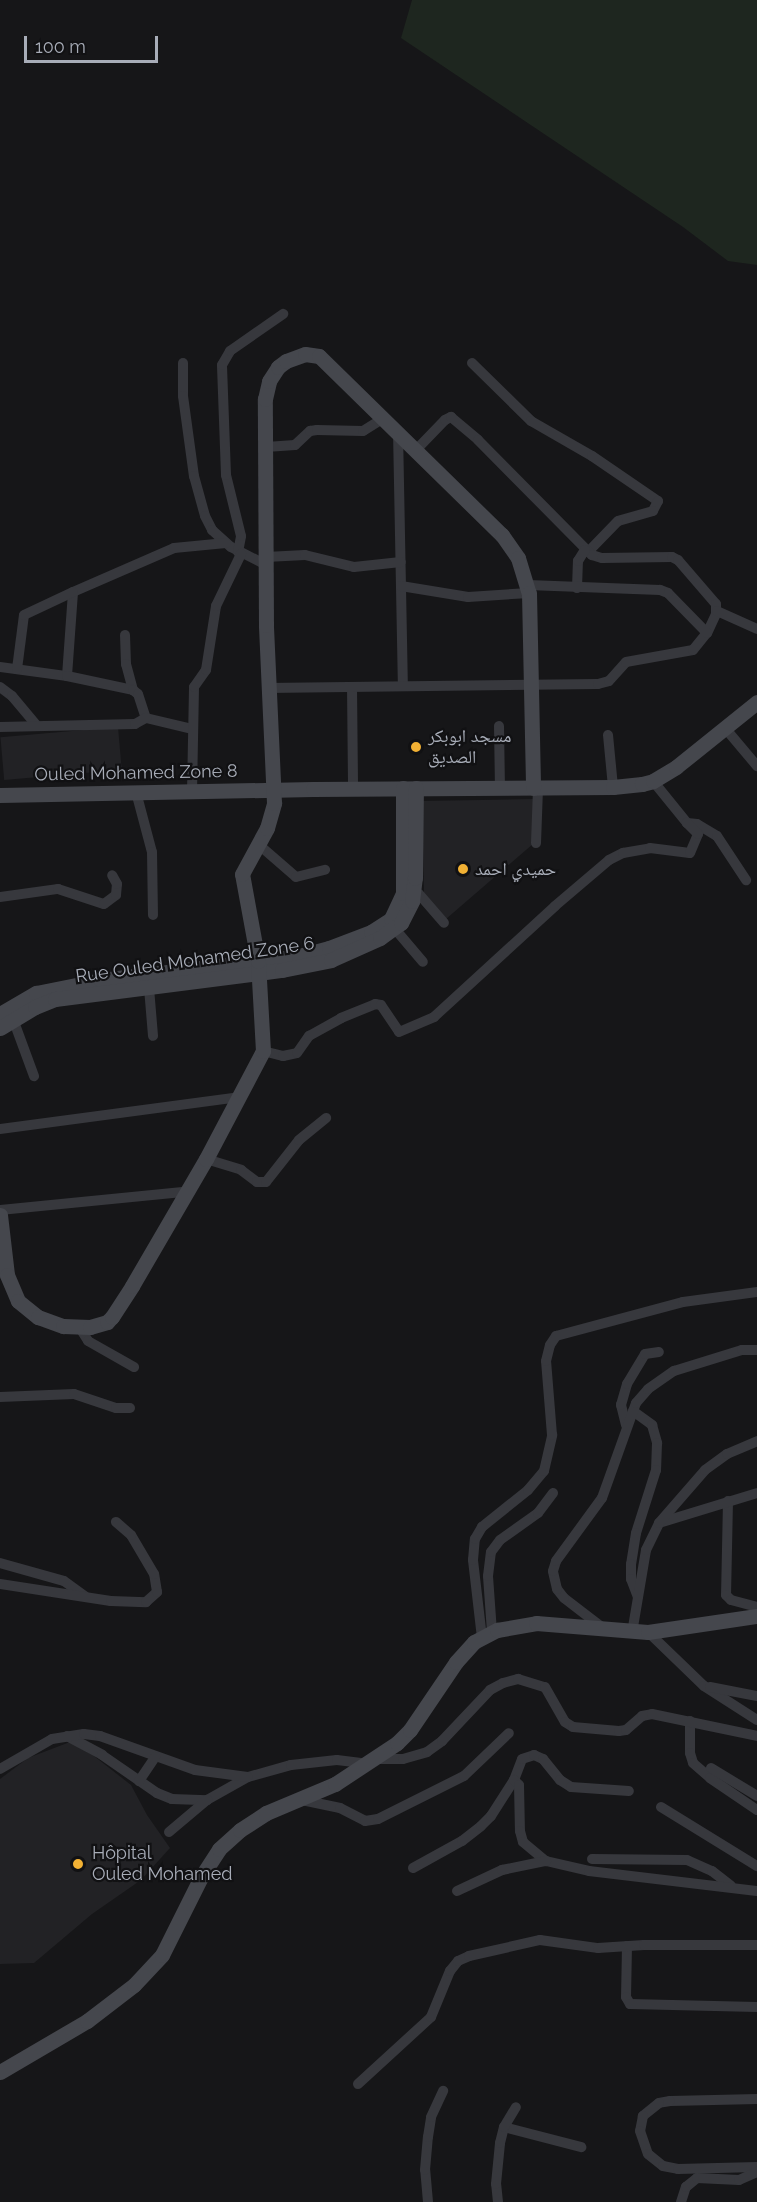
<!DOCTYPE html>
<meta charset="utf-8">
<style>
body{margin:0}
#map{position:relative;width:757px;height:2202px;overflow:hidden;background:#161618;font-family:Raleway,"Noto Naskh Arabic",sans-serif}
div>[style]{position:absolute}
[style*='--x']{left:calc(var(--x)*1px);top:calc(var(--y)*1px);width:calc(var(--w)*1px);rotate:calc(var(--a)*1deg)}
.built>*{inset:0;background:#222225;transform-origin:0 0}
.green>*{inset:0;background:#1e261f}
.street>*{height:10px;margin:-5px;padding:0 5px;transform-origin:5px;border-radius:5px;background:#37383d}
.secondary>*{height:15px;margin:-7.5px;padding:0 7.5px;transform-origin:7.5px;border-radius:7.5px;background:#45474d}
.dots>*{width:16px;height:16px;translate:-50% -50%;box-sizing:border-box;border:3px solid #111113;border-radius:50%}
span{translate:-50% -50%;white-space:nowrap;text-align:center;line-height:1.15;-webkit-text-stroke:4.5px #111113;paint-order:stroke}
.poi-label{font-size:18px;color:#a8adb8}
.left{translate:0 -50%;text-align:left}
.street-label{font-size:18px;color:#a8adb8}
.scale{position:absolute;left:24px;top:36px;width:134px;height:27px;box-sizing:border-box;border:3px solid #a8adb8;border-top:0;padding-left:8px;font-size:18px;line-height:21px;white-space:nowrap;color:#a8adb8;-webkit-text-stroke:4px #111113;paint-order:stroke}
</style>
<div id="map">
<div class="built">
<i style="left:118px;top:727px;width:43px;height:118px;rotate:85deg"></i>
<i style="clip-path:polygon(534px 799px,533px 844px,446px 919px,424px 895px,422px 801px)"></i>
<i style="clip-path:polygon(70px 1742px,94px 1756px,131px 1785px,147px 1815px,170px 1848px,141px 1880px,92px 1914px,34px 1963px,0 1964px,0 1779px,28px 1758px)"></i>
</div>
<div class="green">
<i style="clip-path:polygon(412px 0,757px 0,757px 265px,728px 261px,683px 227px,401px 38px)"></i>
</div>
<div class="street">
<i style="--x:183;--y:363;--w:33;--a:90"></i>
<i style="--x:183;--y:396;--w:81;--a:82.2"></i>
<i style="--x:194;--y:476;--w:41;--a:74.6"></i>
<i style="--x:205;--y:516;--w:16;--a:63"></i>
<i style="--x:212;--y:530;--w:25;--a:42"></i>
<i style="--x:231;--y:547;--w:39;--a:27"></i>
<i style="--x:472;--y:363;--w:83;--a:44.5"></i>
<i style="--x:531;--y:421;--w:70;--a:29.8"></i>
<i style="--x:592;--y:456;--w:80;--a:34.3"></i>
<i style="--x:658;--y:501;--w:11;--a:117"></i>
<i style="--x:653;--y:511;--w:36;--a:164"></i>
<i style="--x:618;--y:521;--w:43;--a:134.1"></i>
<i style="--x:398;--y:431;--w:255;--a:88.9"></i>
<i style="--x:266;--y:447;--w:29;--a:-4"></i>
<i style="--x:295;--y:445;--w:21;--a:-43"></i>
<i style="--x:310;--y:431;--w:7;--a:-8"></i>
<i style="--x:317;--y:430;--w:46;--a:1.2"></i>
<i style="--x:363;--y:431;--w:25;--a:-32"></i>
<i style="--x:416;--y:450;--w:42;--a:-46"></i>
<i style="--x:445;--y:420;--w:7;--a:-27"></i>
<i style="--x:451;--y:417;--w:35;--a:40"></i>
<i style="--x:478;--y:440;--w:162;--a:45.3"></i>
<i style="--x:592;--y:555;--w:10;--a:17"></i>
<i style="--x:602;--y:558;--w:70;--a:-0.8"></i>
<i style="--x:672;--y:557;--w:7;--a:27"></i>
<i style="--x:678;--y:560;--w:58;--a:49.2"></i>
<i style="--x:716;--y:604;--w:10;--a:90"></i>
<i style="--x:716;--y:614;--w:21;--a:115"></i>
<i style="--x:238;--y:552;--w:16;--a:-79"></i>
<i style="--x:241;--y:536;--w:63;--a:-103.8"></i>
<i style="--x:226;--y:475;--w:110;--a:-92.1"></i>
<i style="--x:222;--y:365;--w:16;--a:-60"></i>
<i style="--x:230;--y:351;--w:65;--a:-34.9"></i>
<i style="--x:266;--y:557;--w:39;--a:-3"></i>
<i style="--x:305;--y:555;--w:50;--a:13.8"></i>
<i style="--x:354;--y:567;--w:47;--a:-6.1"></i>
<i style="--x:401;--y:586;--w:68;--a:9.3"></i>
<i style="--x:468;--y:597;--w:61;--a:-3.8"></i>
<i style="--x:577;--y:588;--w:27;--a:-88"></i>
<i style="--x:578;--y:561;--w:13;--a:-58"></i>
<i style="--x:717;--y:611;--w:44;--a:24.2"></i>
<i style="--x:125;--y:635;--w:29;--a:88"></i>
<i style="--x:126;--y:664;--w:27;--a:75"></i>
<i style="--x:0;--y:667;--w:68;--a:7.7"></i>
<i style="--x:67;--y:676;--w:84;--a:-85.9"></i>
<i style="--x:73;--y:592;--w:110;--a:-23.5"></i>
<i style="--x:174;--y:548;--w:52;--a:-5.5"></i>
<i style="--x:17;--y:669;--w:54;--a:-82.6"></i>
<i style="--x:24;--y:615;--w:54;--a:-25.1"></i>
<i style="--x:67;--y:676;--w:67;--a:12"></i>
<i style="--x:133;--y:690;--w:6;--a:39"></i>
<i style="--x:138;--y:694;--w:25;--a:72"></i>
<i style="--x:146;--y:718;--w:47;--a:13.4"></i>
<i style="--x:0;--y:687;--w:15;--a:37"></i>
<i style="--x:12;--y:696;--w:39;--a:50"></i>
<i style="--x:352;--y:687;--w:101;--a:89.4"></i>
<i style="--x:267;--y:688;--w:331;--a:-0.7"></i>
<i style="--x:598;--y:684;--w:11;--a:-15"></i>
<i style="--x:609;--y:681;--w:25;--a:-48"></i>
<i style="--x:626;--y:662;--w:68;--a:-10.2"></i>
<i style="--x:693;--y:650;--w:22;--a:-51"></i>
<i style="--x:707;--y:633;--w:56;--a:-134.3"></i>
<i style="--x:668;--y:593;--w:9;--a:-159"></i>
<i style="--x:660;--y:590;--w:132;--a:-177.8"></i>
<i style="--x:499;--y:726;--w:62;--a:89.1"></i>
<i style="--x:0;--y:727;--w:135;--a:-1.3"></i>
<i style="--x:135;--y:724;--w:13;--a:-29"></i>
<i style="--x:725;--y:728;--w:50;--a:49.9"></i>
<i style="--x:608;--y:735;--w:52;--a:84.5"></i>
<i style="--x:653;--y:781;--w:54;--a:51"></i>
<i style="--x:687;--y:823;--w:10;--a:6"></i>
<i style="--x:697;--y:824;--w:23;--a:31"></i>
<i style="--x:717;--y:836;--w:53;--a:56.6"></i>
<i style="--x:136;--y:792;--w:62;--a:75.1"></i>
<i style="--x:152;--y:852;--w:63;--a:89.1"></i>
<i style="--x:192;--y:792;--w:105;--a:-88.9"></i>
<i style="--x:194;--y:687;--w:21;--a:-55"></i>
<i style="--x:206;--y:670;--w:65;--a:-81.1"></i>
<i style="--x:216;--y:606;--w:58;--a:-64.3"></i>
<i style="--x:536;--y:843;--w:55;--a:-87.9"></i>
<i style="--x:258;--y:844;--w:50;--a:41"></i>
<i style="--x:296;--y:877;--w:30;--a:-14"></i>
<i style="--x:414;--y:892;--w:5;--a:22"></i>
<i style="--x:419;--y:894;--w:38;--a:49"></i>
<i style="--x:0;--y:897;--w:59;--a:-7.9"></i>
<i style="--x:58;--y:889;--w:48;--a:18.1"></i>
<i style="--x:104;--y:904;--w:15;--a:-37"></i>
<i style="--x:116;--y:895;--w:11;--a:-85"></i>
<i style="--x:117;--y:884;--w:10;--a:-119"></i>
<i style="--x:395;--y:929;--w:43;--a:49.7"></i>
<i style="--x:149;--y:988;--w:48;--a:85.2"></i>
<i style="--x:13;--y:1019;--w:61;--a:69.8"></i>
<i style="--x:263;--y:1051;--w:21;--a:14"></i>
<i style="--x:283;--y:1056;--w:14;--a:-12"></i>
<i style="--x:297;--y:1053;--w:21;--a:-55"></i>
<i style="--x:309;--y:1036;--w:37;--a:-29"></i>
<i style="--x:341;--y:1018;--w:37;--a:-22"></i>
<i style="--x:375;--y:1004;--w:6;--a:9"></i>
<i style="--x:381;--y:1005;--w:32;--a:56"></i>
<i style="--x:399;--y:1032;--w:38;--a:-23"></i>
<i style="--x:434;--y:1017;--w:164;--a:-42.5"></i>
<i style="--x:555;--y:906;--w:71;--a:-40.4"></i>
<i style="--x:609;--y:860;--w:16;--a:-27"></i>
<i style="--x:623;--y:853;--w:27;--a:-10"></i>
<i style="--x:650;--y:848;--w:40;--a:7.1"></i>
<i style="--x:690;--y:853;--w:21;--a:-67"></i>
<i style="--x:698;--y:834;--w:16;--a:-135"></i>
<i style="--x:0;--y:1129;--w:241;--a:-7.6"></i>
<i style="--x:206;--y:1159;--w:37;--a:17"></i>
<i style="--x:241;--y:1170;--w:20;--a:37"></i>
<i style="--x:257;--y:1182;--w:9;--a:0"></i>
<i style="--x:266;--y:1182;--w:53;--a:-51.8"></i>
<i style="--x:299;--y:1140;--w:35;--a:-39"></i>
<i style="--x:0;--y:1210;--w:186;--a:-5.6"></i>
<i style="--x:80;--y:1328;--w:15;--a:58"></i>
<i style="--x:88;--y:1341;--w:53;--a:29.5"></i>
<i style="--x:0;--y:1397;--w:74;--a:-2.3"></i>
<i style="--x:74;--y:1394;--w:44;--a:18.4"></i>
<i style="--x:116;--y:1408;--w:14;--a:0"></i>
<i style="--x:633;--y:1411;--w:24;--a:36"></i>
<i style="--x:652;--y:1425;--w:19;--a:74"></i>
<i style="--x:657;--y:1443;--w:27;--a:92"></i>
<i style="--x:656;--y:1470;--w:66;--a:107.6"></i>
<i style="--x:636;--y:1533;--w:31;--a:99"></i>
<i style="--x:631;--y:1564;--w:15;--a:90"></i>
<i style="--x:631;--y:1579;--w:19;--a:69"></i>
<i style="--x:626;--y:1425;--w:21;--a:-104"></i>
<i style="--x:621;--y:1405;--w:22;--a:-74"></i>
<i style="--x:627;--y:1384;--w:35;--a:-59"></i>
<i style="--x:645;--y:1354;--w:14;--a:-8"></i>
<i style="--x:728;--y:1501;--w:94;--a:91.2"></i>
<i style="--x:726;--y:1595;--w:7;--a:45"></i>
<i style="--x:731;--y:1600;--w:27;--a:15"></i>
<i style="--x:659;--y:1523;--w:102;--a:-17"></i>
<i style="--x:0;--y:1563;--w:66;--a:15.7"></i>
<i style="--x:64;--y:1581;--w:26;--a:36"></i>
<i style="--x:0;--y:1584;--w:112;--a:8.7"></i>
<i style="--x:111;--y:1601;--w:35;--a:2"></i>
<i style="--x:146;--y:1602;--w:15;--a:-42"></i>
<i style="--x:157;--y:1592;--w:18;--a:-99"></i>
<i style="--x:154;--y:1574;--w:45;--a:-120.5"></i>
<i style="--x:131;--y:1535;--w:20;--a:-139"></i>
<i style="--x:603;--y:1628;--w:49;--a:-142.4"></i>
<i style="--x:564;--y:1598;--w:11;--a:-128"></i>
<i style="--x:557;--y:1589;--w:18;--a:-103"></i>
<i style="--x:553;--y:1571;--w:10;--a:-73"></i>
<i style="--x:556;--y:1561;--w:78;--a:-53.9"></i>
<i style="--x:602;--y:1498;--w:101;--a:-70.3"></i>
<i style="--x:636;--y:1403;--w:18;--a:-49"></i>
<i style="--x:648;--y:1389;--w:32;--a:-35"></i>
<i style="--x:674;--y:1371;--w:71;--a:-17.2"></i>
<i style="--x:742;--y:1350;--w:15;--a:0"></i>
<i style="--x:492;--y:1632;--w:56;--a:-94.1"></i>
<i style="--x:488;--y:1576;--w:24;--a:-83"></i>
<i style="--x:491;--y:1552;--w:15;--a:-53"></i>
<i style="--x:500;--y:1540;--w:47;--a:-35.4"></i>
<i style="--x:538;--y:1513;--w:25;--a:-53"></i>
<i style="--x:648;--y:1632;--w:78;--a:44"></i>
<i style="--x:704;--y:1686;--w:63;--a:32.7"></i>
<i style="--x:632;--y:1633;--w:84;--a:-80.4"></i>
<i style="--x:646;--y:1550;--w:30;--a:-64"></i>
<i style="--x:659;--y:1523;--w:70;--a:-49"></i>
<i style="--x:705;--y:1470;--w:27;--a:-36"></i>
<i style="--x:727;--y:1454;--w:33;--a:-23"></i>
<i style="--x:482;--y:1638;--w:79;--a:-96.6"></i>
<i style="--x:473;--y:1560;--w:21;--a:-85"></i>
<i style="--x:475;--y:1539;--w:14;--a:-60"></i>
<i style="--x:482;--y:1527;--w:59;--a:-38.8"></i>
<i style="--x:528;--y:1490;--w:25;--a:-50"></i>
<i style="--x:544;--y:1471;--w:37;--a:-77"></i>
<i style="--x:552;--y:1435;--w:74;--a:-94.6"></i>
<i style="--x:546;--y:1361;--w:16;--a:-76"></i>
<i style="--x:550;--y:1345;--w:11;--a:-56"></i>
<i style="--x:556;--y:1336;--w:131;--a:-15"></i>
<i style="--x:683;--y:1302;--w:75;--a:-7.7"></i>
<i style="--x:710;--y:1687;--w:48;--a:10.8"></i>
<i style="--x:690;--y:1721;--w:32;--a:90"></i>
<i style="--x:690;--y:1753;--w:10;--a:73"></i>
<i style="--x:693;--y:1763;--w:23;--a:41"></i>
<i style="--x:710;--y:1778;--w:57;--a:34.2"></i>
<i style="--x:67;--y:1736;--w:40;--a:28"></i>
<i style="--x:102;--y:1755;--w:67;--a:34.6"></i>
<i style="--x:157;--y:1793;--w:16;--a:22"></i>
<i style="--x:172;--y:1799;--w:35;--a:2"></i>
<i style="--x:207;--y:1800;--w:47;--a:-29.3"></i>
<i style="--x:248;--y:1777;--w:45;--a:-15.6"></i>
<i style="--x:291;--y:1765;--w:46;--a:-6.2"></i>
<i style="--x:337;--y:1760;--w:32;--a:7"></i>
<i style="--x:376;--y:1759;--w:27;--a:0"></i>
<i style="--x:403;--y:1759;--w:25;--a:-16"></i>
<i style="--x:427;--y:1752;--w:19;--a:-36"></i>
<i style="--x:442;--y:1741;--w:70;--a:-46.7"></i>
<i style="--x:490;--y:1690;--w:15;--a:-28"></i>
<i style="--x:503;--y:1683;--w:16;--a:-15"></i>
<i style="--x:518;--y:1679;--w:28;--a:17"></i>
<i style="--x:545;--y:1687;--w:40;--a:60.3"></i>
<i style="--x:565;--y:1722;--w:9;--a:32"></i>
<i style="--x:573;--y:1727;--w:46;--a:5"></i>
<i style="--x:619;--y:1731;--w:7;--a:-8"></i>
<i style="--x:626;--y:1730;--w:21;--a:-41"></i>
<i style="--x:642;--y:1716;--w:10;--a:-11"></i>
<i style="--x:652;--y:1714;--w:107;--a:11.8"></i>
<i style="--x:711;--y:1768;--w:54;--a:31.3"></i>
<i style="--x:0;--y:1769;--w:60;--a:-30"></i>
<i style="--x:52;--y:1739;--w:32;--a:-9"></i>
<i style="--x:84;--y:1734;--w:16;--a:7"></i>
<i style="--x:100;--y:1736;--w:101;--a:19.7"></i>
<i style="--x:195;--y:1770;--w:53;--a:7.5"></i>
<i style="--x:514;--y:1780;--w:22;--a:-69"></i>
<i style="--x:522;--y:1759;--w:13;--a:-18"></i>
<i style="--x:534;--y:1755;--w:10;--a:24"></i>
<i style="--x:543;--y:1759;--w:27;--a:51"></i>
<i style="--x:560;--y:1780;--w:13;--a:32"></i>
<i style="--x:571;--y:1787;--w:58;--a:3.9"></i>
<i style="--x:139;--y:1781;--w:29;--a:-56"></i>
<i style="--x:297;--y:1799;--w:44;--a:11.8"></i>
<i style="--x:340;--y:1808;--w:28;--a:27"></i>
<i style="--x:365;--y:1821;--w:13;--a:-9"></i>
<i style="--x:378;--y:1819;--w:96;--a:-26.6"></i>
<i style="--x:464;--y:1776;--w:62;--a:-43.7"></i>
<i style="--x:661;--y:1807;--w:113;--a:31.6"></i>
<i style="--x:169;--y:1832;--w:50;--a:-40.1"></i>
<i style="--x:592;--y:1859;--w:95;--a:0.6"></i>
<i style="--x:687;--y:1860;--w:27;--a:24"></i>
<i style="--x:712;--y:1871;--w:24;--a:38"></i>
<i style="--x:413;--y:1868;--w:56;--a:-28.9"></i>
<i style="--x:462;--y:1841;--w:24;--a:-38"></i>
<i style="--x:481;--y:1826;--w:14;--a:-45"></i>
<i style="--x:491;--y:1816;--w:43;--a:-57.4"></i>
<i style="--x:514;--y:1780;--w:7;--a:45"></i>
<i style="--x:519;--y:1785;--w:46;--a:88.8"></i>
<i style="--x:520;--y:1831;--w:11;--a:75"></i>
<i style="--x:523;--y:1842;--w:30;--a:40"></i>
<i style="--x:546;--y:1861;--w:44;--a:13.1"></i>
<i style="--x:589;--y:1871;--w:169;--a:6.8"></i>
<i style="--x:457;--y:1891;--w:50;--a:-25"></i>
<i style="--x:502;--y:1870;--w:45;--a:-11.6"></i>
<i style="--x:627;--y:1946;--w:51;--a:91.1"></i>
<i style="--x:626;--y:1997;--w:8;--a:60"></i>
<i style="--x:630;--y:2004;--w:127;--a:1.4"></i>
<i style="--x:358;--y:2084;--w:99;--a:-42.5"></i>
<i style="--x:431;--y:2017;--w:50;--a:-67.6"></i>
<i style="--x:450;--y:1971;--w:13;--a:-51"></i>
<i style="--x:458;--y:1961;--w:12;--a:-24"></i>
<i style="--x:469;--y:1956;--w:73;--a:-12.7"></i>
<i style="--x:540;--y:1940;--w:59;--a:7.9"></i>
<i style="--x:598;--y:1948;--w:46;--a:-3.7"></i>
<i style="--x:644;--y:1945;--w:113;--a:0"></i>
<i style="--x:757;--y:2099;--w:87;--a:178.7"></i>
<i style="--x:670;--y:2101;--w:11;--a:170"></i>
<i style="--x:659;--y:2103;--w:21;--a:141"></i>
<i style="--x:643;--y:2116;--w:15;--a:101"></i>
<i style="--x:640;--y:2131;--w:24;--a:71"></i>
<i style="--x:648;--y:2154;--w:19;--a:39"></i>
<i style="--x:663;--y:2166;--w:15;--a:11"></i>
<i style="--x:678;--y:2169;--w:79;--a:-1.5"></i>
<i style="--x:504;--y:2127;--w:80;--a:14.6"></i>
<i style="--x:428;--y:2202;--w:32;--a:-95"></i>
<i style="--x:425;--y:2170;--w:33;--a:-85"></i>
<i style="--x:428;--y:2137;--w:20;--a:-81"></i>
<i style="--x:431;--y:2117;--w:29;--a:-65"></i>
<i style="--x:498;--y:2202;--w:18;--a:-96"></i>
<i style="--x:496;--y:2184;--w:41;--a:-84.4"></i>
<i style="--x:500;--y:2143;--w:16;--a:-76"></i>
<i style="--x:504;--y:2127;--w:23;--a:-59"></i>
<i style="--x:681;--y:2202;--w:16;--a:-72"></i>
<i style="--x:686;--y:2187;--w:14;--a:-39"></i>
<i style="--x:697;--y:2178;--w:42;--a:2.7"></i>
<i style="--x:739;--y:2180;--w:20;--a:-24"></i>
</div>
<div class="secondary">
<i style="--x:0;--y:795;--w:313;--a:-1.1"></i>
<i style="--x:313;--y:789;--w:300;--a:-0.4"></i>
<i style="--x:613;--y:787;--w:29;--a:-6"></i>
<i style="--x:642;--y:784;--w:11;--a:-15"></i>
<i style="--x:653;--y:781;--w:27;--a:-31"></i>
<i style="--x:676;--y:767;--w:104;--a:-38.7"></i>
<i style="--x:0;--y:1014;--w:42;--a:-30.3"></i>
<i style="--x:36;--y:993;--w:66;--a:-11.3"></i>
<i style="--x:101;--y:980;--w:199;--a:-6.9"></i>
<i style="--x:299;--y:956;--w:31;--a:-15"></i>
<i style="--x:329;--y:948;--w:45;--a:-20.9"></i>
<i style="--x:371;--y:932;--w:24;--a:-33"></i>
<i style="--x:391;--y:919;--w:29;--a:-65"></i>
<i style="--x:403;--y:893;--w:105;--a:-90"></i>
<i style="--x:0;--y:1028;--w:41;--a:-31"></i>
<i style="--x:35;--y:1007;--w:22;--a:-22"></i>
<i style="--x:55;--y:999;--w:229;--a:-7.3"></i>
<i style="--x:282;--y:970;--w:50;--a:-11.5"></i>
<i style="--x:331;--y:960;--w:54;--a:-24.2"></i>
<i style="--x:380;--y:938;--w:26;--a:-36"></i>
<i style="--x:401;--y:923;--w:25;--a:-63"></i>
<i style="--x:412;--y:901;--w:23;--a:-83"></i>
<i style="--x:415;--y:878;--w:90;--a:-89.4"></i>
<i style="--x:0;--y:1215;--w:60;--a:83.3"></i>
<i style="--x:7;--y:1275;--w:28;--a:67"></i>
<i style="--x:18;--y:1301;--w:26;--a:39"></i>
<i style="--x:38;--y:1317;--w:27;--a:20"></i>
<i style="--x:63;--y:1326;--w:27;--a:2"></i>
<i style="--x:90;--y:1327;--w:18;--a:-16"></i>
<i style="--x:107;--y:1322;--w:7;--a:-45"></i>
<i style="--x:112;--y:1317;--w:37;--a:-57"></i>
<i style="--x:132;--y:1286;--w:147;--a:-59.8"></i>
<i style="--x:206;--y:1159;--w:122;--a:-62.2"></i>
<i style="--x:263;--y:1051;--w:90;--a:-93.2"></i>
<i style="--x:258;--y:961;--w:88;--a:-100.4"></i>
<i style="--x:242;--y:874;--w:52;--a:-61.5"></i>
<i style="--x:267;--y:828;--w:26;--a:-74"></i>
<i style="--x:274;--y:803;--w:178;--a:-92.6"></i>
<i style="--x:266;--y:625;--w:226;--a:-90.3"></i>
<i style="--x:265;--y:399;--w:18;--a:-77"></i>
<i style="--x:269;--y:381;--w:17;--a:-57"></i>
<i style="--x:278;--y:367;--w:10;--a:-37"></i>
<i style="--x:286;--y:361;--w:20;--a:-20"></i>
<i style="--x:305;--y:354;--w:14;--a:8"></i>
<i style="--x:319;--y:356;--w:256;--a:44.4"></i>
<i style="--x:502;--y:535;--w:28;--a:55"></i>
<i style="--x:518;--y:558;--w:37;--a:73"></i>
<i style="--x:529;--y:593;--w:195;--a:88.8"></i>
<i style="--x:0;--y:2072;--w:101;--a:-30.4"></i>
<i style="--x:87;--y:2021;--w:59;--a:-37.5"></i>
<i style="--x:134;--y:1985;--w:41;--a:-47"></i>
<i style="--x:162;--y:1955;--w:87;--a:-63.4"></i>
<i style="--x:201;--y:1877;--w:33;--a:-57"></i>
<i style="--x:219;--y:1849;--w:28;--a:-42"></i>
<i style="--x:240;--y:1830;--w:31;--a:-33"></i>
<i style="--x:266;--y:1813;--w:75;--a:-22.8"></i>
<i style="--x:335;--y:1784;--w:74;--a:-33.5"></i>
<i style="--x:397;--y:1743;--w:18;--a:-45"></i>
<i style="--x:410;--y:1730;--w:82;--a:-55.9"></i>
<i style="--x:456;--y:1662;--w:27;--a:-48"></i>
<i style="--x:474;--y:1642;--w:26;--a:-28"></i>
<i style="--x:497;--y:1630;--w:40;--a:-10"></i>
<i style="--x:536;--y:1623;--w:112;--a:4.6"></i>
<i style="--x:648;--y:1632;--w:110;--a:-8.4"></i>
</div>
<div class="dots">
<i style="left:416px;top:747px;background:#f2b134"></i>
<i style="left:463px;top:869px;background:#f2b134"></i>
<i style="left:78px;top:1864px;background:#f2b134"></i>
</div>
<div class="poi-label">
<span class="left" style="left:428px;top:747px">مسجد ابوبكر<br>الصديق</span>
<span class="left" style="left:475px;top:869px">حميدي احمد</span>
<span class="left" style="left:92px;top:1864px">Hôpital<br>Ouled Mohamed</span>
</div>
<div class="street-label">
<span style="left:136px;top:773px;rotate:-1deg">Ouled Mohamed Zone 8</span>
<span style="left:195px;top:960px;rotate:-8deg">Rue Ouled Mohamed Zone 6</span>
</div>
<div class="scale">100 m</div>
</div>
